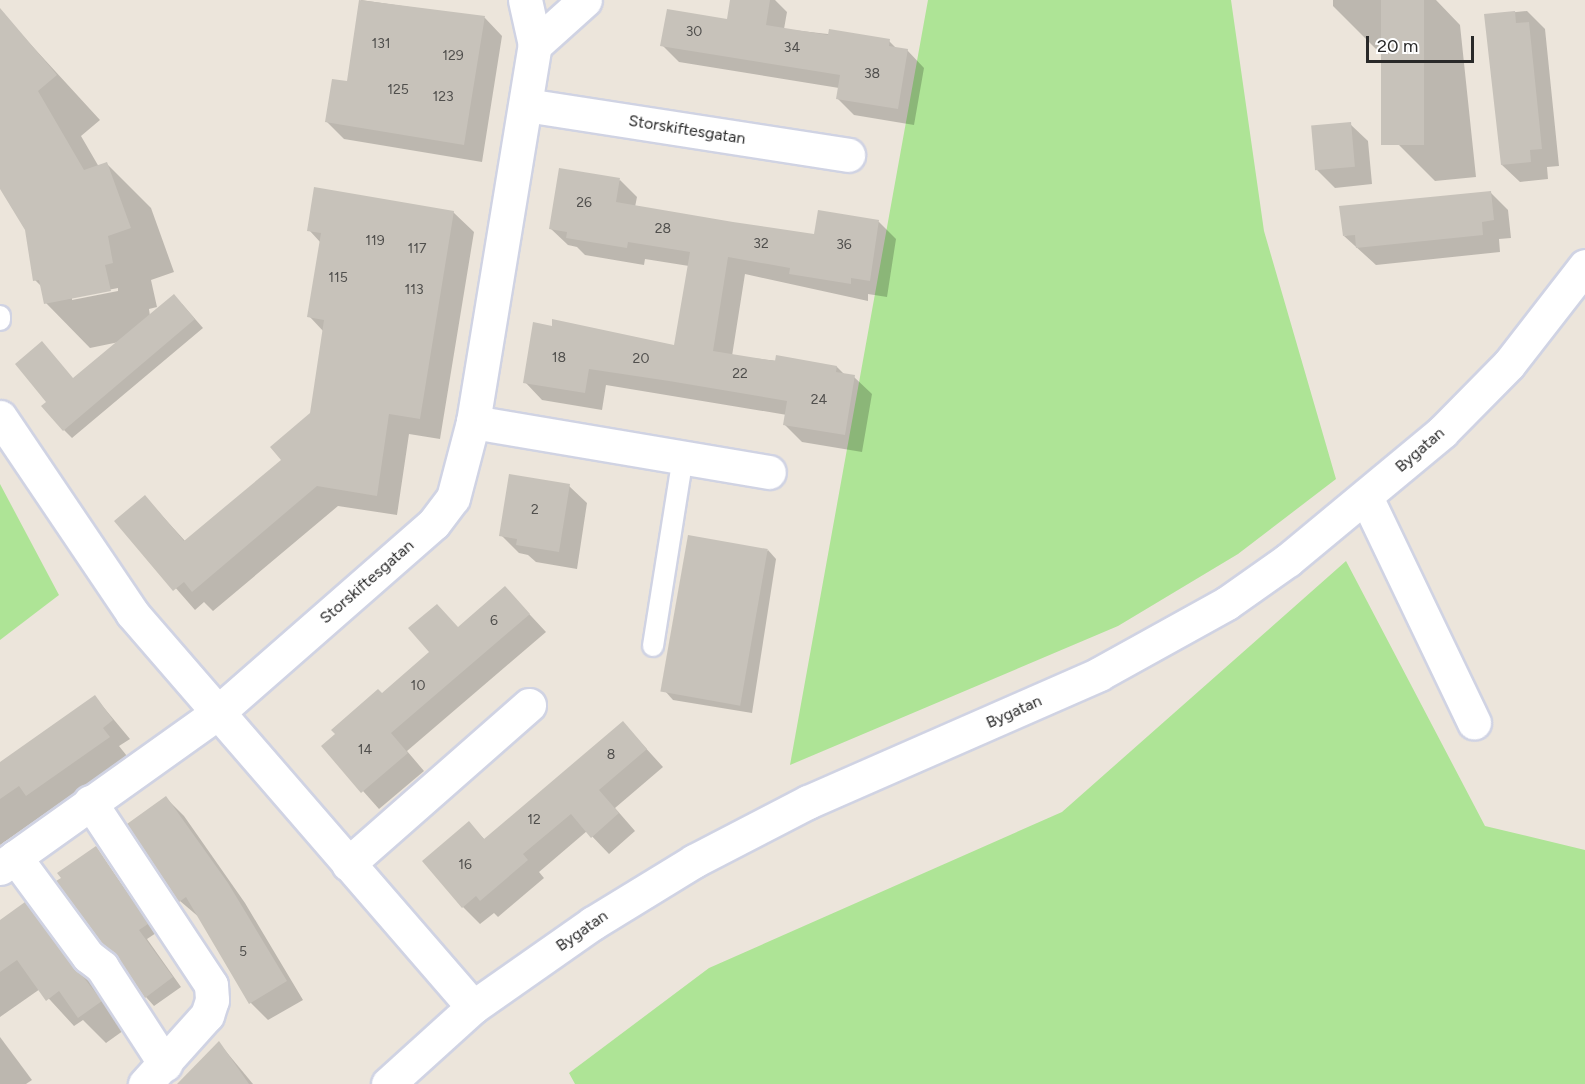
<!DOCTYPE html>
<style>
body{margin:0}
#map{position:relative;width:1585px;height:1084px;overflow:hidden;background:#ece5db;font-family:Figtree,sans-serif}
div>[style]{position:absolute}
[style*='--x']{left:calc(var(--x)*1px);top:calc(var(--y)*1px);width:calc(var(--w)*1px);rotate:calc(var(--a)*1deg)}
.green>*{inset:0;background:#aee496}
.shadow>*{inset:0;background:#0003}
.building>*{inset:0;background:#c7c2ba;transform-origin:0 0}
.roads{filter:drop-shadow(2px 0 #d0d3e3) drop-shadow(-2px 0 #d0d3e3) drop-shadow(0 2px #d0d3e3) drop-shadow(0 -2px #d0d3e3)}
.lane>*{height:20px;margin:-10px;padding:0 10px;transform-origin:10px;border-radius:10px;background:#fff}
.street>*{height:33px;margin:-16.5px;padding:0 16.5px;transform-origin:16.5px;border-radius:16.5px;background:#fff}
.secondary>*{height:33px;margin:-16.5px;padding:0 16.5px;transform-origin:16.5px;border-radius:16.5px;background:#fff}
span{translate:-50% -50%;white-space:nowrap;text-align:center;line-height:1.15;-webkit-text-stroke:4.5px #fff;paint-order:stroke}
.number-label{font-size:14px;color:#504f4d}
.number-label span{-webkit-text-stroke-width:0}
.street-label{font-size:16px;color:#292929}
.scale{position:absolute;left:1366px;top:36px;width:108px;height:27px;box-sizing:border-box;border:3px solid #292929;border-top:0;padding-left:8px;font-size:18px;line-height:21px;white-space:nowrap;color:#292929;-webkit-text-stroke:4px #fff;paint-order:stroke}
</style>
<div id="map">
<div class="green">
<i style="clip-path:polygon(928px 0,1231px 0,1264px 231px,1336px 479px,1238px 554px,1118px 626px,790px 765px)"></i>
<i style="clip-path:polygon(0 484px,59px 595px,0 640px)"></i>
<i style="clip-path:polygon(1346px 561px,1485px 826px,1585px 850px,1585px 1084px,575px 1084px,569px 1073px,709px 968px,1062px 812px)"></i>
</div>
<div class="shadow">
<i style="clip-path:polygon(361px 0,485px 18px,502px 36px,482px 162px,344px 139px,326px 121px,348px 83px)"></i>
<i style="clip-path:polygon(732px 0,775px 0,787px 12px,784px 29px,889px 41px,897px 49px,907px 50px,924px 68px,914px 125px,854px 115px,837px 98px,839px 88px,679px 62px,662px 45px,729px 21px)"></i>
<i style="clip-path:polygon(1333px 0,1436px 0,1460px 25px,1476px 177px,1435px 181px,1397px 143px,1388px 49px,1377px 50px,1333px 6px)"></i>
<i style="clip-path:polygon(1527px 11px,1545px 29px,1559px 166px,1547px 167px,1548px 179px,1520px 182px,1502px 165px,1486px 15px)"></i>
<i style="clip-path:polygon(evenodd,11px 23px,100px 120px,81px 136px,99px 167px,107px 164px,151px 208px,174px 272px,151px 280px,157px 307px,149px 309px,150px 316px,182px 304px,203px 328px,72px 438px,64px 430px,74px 380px,119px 342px,90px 348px,46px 303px,43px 288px,35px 280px,26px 230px,0 185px,0 34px,11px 23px,118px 288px,118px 291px,72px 300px,72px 297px,118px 288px)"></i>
<i style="clip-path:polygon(1350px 124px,1368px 141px,1372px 184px,1335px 188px,1317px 170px)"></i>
<i style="clip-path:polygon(620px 180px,637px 197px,635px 207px,815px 236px,819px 212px,879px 222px,896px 239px,887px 297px,868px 294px,868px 301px,745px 274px,732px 356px,837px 367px,845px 375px,854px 377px,872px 394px,862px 452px,802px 442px,785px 425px,787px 415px,606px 385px,602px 410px,542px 400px,525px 382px,676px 347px,689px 266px,645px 259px,644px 265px,585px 255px,577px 247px,568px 245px,550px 228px)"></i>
<i style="clip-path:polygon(1490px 192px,1508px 210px,1511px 238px,1499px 239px,1500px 252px,1376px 265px,1344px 236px)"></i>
<i style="clip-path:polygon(453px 212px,474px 232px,440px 439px,409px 434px,397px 515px,338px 506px,213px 611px,204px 602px,195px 610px,117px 521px,145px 497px,186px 542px,283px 460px,312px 414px,324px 332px,309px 316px,321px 243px,309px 230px)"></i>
<i style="clip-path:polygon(569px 486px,587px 503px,577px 569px,536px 562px,528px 555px,519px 553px,501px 535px)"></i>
<i style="clip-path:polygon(768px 550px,776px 559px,752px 713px,673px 700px,665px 691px)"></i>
<i style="clip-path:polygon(505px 588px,546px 632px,407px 751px,424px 771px,379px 809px,323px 746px)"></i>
<i style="clip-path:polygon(95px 697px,130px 739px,119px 746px,127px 756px,0 845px,0 764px)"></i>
<i style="clip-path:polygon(623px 723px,663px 767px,615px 808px,635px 831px,609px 854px,587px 831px,539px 872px,544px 878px,498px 917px,494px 913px,480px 924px,463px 907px,469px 823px,485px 840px)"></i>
<i style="clip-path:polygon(166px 798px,184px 816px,245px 903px,303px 1000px,268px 1020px,251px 1003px,200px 918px,180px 901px)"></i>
<i style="clip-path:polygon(96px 848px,156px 933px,147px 939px,181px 987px,154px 1006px,146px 997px)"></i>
<i style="clip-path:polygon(25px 904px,52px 931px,127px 1028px,106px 1043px,83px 1020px,74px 1026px,40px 989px,0 1017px,0 922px)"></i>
<i style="clip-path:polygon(0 1037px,32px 1080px,26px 1084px,0 1084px)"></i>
<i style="clip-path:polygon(219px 1043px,253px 1084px,179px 1084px)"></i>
</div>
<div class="building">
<i style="clip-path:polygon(359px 0,485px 16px,464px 145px,325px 122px,332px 79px,347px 81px)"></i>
<i style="clip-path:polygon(730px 0,770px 0,766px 25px,828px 35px,829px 29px,890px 39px,889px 46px,908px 49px,898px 109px,836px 99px,840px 75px,660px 46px,667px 9px,727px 19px)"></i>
<i style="left:1381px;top:0;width:43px;height:145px"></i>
<i style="clip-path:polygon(0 8px,57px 75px,38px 91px,84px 170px,107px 162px,131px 228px,108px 236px,113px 263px,105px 265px,111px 291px,44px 304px,39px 280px,33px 281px,25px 230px,0 189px)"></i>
<i style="clip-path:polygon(1515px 11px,1516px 23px,1529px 22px,1542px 149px,1530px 150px,1531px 162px,1501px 165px,1484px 14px)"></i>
<i style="left:1351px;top:122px;width:45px;height:40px;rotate:85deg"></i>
<i style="clip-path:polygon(559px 168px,620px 178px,616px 202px,733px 222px,814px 234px,818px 210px,879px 220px,870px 281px,851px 278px,851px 284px,789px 274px,790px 268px,728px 257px,713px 351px,775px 361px,776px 355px,837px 366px,836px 372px,855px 375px,845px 435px,783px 425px,787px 401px,669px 381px,589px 369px,585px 393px,523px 383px,533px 322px,552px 326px,552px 319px,674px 345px,684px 287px,690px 252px,628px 242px,627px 248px,566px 238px,567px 232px,549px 229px)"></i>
<i style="clip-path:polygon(314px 187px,454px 211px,420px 419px,389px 414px,377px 496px,317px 486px,192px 592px,184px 582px,173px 591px,114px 521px,145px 495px,184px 541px,281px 460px,270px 447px,310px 413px,324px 320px,307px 317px,321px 233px,307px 231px)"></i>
<i style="clip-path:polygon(1491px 191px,1494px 220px,1482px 222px,1483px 235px,1356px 248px,1355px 235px,1343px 236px,1339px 206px)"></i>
<i style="clip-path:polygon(174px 294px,195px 319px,63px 431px,41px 406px,46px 402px,15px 364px,42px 341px,73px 378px)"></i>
<i style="clip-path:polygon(509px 474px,570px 484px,559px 552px,516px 545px,517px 539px,499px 536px)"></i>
<i style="left:688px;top:535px;width:81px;height:159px;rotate:10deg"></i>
<i style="clip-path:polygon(505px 586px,530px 614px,391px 733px,408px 753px,361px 793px,321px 746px,335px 734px,331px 730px,378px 689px,382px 693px,429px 652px,408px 628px,437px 604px,458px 627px)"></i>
<i style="clip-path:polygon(95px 695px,113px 720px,103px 728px,110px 737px,26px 796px,19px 786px,0 799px,0 762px)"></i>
<i style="clip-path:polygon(623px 721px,647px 749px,599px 790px,619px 813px,591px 838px,571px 814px,523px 854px,528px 860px,480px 901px,476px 896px,462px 908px,422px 861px,469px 821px,484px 839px)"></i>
<i style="clip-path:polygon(166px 796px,228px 883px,287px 981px,249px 1004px,186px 897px,179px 902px,127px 824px)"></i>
<i style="clip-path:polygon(96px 846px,148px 924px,139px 930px,173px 977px,145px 998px,117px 956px,102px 943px,56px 881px,61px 878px,57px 873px)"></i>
<i style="clip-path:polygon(25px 902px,102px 1001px,78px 1018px,59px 991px,46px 1001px,17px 960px,0 972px,0 920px)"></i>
<i style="clip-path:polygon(219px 1041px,249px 1084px,177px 1084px)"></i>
</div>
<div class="roads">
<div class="lane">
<i style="--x:0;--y:316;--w:4;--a:90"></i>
<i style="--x:653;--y:646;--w:191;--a:-81"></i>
</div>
<div class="street">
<i style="--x:535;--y:45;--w:67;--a:-42"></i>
<i style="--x:526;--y:105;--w:326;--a:8.8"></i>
<i style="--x:0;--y:417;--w:236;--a:56"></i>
<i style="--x:132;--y:613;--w:521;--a:49.12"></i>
<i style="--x:473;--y:422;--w:300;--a:9.6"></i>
<i style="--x:1366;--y:497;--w:250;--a:64.4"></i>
<i style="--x:90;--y:802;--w:219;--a:56.5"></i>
<i style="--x:211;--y:985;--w:15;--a:86"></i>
<i style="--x:212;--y:1000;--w:16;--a:108"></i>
<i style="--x:207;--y:1015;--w:93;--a:131.9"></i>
<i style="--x:15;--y:857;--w:123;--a:53.6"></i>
<i style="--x:88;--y:956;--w:18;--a:38"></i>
<i style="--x:102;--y:967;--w:116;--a:57"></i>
<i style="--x:348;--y:864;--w:241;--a:-41.3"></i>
<i style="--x:0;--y:868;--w:267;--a:-35.5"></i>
<i style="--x:217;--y:713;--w:288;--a:-41.2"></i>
<i style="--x:434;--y:523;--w:31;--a:-53"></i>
<i style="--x:453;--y:498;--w:79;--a:-75.3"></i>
<i style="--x:473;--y:422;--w:382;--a:-80.7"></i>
<i style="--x:535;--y:45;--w:46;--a:-102.5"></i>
</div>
<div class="secondary">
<i style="--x:388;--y:1084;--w:115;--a:-42.2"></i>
<i style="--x:473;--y:1007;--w:146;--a:-35"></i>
<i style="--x:593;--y:923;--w:119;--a:-31.5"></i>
<i style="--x:694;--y:861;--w:128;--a:-27.4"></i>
<i style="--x:808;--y:802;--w:318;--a:-23.7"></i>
<i style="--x:1099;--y:674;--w:146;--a:-29"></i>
<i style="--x:1227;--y:603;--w:75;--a:-35.2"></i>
<i style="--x:1288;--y:560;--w:200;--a:-39.7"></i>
<i style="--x:1442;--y:432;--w:95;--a:-45.4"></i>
<i style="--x:1509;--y:364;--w:124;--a:-52.2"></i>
</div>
</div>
<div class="number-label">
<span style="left:694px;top:32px">30</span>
<span style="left:381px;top:44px">131</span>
<span style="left:792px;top:48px">34</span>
<span style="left:453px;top:56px">129</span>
<span style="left:872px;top:74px">38</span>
<span style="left:398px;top:90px">125</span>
<span style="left:443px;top:97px">123</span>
<span style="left:584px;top:203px">26</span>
<span style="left:663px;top:229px">28</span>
<span style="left:375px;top:241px">119</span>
<span style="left:761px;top:244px">32</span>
<span style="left:844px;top:245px">36</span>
<span style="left:417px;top:249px">117</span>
<span style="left:338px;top:278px">115</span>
<span style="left:414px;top:290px">113</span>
<span style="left:559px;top:358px">18</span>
<span style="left:641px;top:359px">20</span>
<span style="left:740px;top:374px">22</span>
<span style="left:819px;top:400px">24</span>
<span style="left:535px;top:510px">2</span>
<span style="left:494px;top:621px">6</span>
<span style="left:418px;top:686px">10</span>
<span style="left:365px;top:750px">14</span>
<span style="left:611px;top:755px">8</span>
<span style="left:534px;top:820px">12</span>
<span style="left:465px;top:865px">16</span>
<span style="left:243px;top:952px">5</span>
</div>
<div class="street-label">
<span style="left:687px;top:130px;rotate:9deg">Storskiftesgatan</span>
<span style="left:1420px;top:450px;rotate:-41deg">Bygatan</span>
<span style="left:367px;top:582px;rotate:-41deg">Storskiftesgatan</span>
<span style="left:1014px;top:712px;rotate:-24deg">Bygatan</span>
<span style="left:582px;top:931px;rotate:-35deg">Bygatan</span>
</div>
<div class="scale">20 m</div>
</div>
